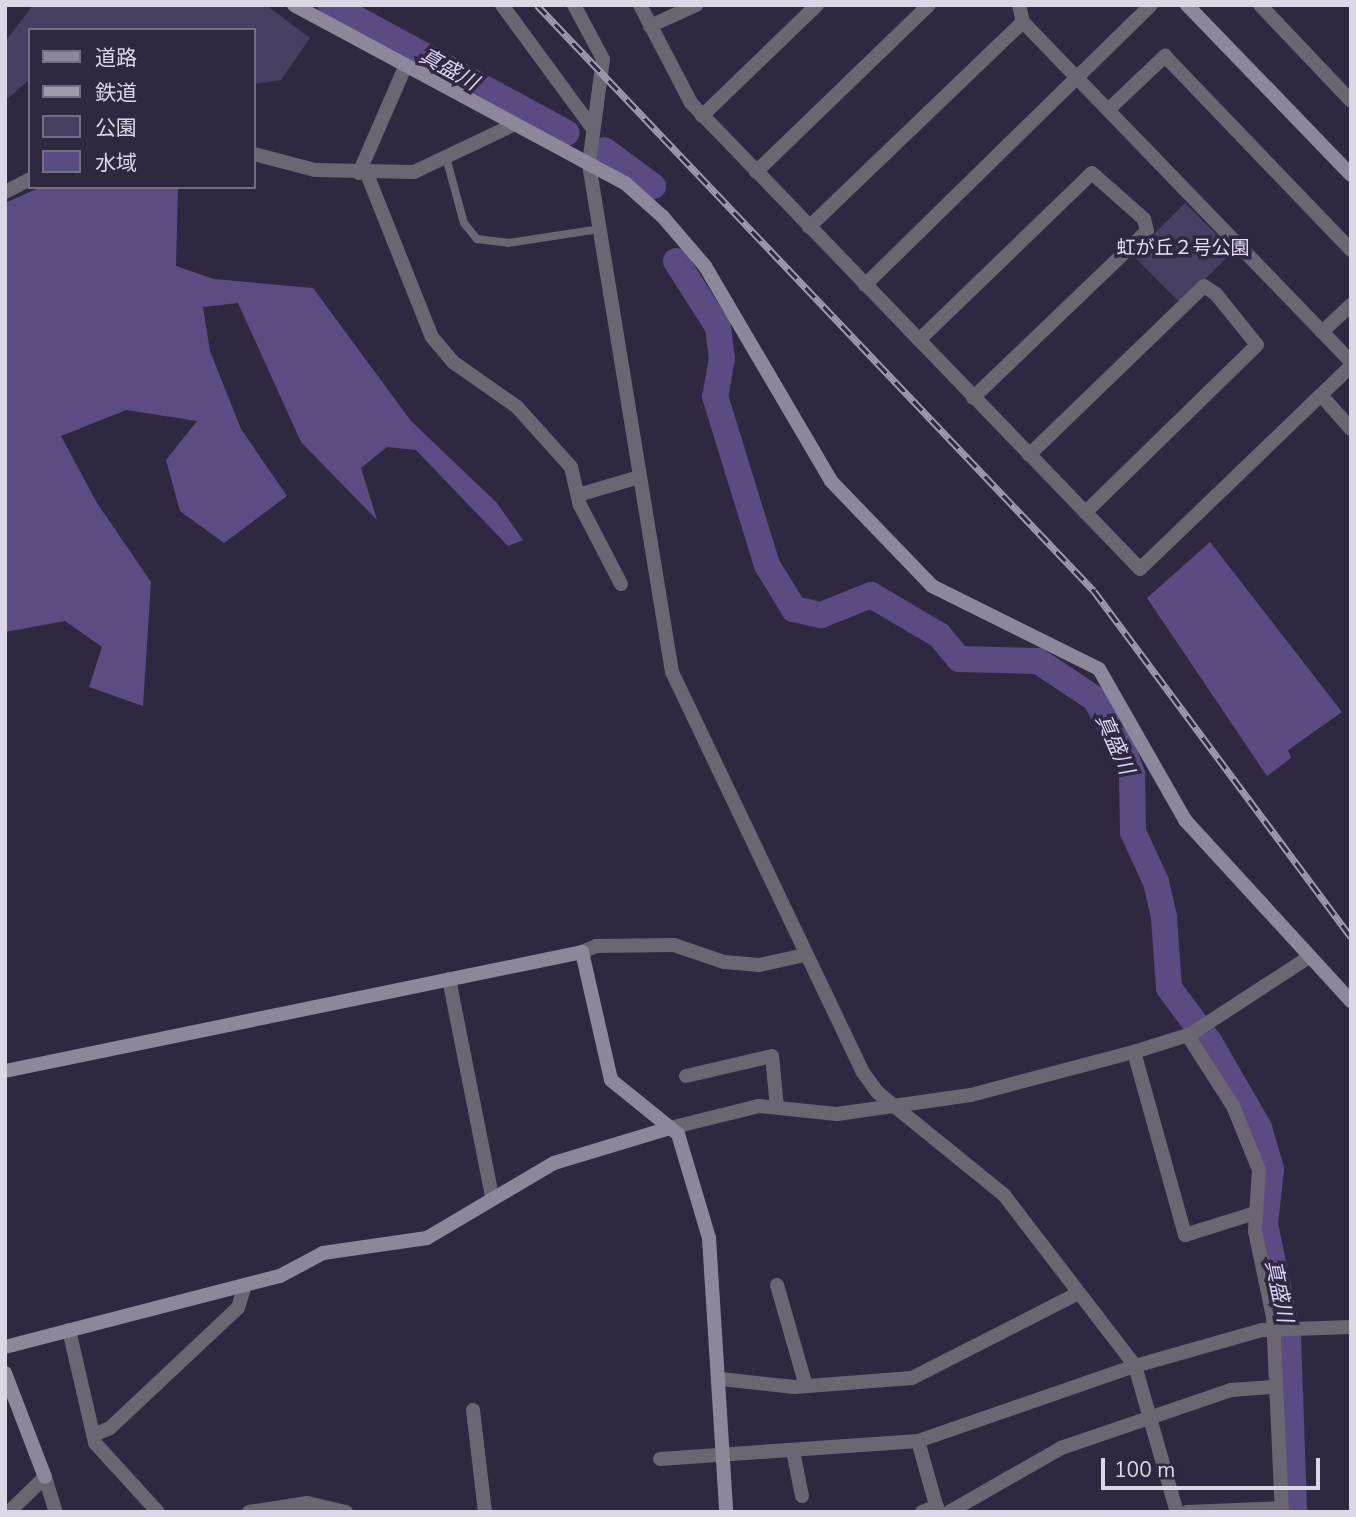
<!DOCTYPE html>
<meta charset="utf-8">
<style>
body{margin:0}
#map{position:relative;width:1356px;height:1517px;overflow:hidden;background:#2f2841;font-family:"Nunito Sans","Noto Sans JP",sans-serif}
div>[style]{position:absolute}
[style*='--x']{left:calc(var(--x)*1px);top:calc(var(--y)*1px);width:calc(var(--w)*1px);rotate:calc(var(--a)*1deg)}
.green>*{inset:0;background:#493f63;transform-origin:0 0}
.forest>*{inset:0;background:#5d4c84}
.water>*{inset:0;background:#5b4b82}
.river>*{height:26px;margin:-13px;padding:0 13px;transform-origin:13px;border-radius:13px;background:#5b4b82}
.lane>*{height:8px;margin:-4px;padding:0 4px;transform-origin:4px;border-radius:4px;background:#6a6773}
.street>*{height:14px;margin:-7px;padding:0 7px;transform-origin:7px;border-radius:7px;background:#6a6773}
.secondary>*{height:14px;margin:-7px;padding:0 7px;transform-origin:7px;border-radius:7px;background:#8c879b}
.rail>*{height:7px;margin-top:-3.5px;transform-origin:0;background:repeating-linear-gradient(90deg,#2f2841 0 13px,#9f9aad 0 26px);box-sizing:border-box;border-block:2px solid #9f9aad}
span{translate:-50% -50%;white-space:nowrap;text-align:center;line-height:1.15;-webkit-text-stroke:7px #2f2841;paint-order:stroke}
.park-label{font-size:19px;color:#e5dcff}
.water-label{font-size:21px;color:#dcd3f6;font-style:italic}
.frame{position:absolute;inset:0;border:7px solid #dbd7e7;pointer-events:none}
.legend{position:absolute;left:28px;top:28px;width:228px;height:161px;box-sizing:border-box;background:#2f2841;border:2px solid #746e83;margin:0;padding:9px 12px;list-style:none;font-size:21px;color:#dbd7e7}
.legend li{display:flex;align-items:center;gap:14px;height:35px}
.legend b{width:35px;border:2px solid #746e83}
.scale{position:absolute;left:1101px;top:1458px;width:219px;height:32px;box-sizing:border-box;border:4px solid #dbd7e7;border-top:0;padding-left:9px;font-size:21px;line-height:24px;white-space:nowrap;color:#dbd7e7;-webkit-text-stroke:5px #2f2841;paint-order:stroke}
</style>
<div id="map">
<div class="green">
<i style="clip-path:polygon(33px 5px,266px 5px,310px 38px,281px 80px,254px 84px,254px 30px,30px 30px,30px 79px,5px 101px,5px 42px)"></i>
<i style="left:1185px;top:203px;width:68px;height:74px;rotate:45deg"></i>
</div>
<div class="forest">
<i style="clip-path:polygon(41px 187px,178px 187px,176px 266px,214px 279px,313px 288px,411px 421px,497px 503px,523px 540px,508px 546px,416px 450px,387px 447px,361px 468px,377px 520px,301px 442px,238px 303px,203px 307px,210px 351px,241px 429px,287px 496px,224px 543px,180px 511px,166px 460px,197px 421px,126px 410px,61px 436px,97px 503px,151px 582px,143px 706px,89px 687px,102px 647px,65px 621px,5px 632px,5px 203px)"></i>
</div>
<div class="water">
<i style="clip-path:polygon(1210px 542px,1342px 712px,1288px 750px,1291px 758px,1267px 776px,1147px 598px)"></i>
</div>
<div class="river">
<i style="--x:331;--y:5;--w:268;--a:28.5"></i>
<i style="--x:604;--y:150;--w:61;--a:36.3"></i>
<i style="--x:676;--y:261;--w:78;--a:57.5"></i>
<i style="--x:718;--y:327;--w:31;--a:83"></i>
<i style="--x:722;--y:358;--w:39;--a:100"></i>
<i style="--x:715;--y:396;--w:177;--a:72.9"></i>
<i style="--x:767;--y:565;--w:52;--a:58.5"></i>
<i style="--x:794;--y:609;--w:28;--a:13"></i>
<i style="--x:821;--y:615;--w:54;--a:-21.8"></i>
<i style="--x:871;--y:595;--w:79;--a:30.5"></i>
<i style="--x:939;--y:635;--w:31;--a:50"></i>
<i style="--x:959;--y:659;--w:79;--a:1.5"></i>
<i style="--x:1038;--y:661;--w:69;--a:33.7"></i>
<i style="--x:1095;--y:699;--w:57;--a:60.8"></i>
<i style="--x:1123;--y:749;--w:27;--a:70"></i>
<i style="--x:1132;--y:774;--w:58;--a:89"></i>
<i style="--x:1133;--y:832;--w:55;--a:65.3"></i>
<i style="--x:1156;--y:882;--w:37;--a:77"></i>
<i style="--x:1164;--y:918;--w:70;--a:85.9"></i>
<i style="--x:1169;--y:988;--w:69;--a:53.3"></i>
<i style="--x:1210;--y:1043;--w:98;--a:60"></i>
<i style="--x:1259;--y:1128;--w:43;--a:73.7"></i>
<i style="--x:1271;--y:1169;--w:55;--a:96.2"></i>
<i style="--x:1265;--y:1224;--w:114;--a:78.4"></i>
<i style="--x:1288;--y:1336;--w:176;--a:88"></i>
</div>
<div class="lane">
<i style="--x:447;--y:161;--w:64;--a:74.7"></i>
<i style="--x:464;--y:223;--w:21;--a:51"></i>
<i style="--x:477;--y:239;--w:31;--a:7"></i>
<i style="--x:508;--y:243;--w:92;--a:-8.7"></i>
</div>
<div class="street">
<i style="--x:502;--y:5;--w:150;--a:53.7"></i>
<i style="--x:574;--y:5;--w:61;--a:61.8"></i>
<i style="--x:603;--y:59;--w:106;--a:97.6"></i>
<i style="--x:589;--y:164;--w:515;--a:80.72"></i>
<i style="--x:672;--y:672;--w:442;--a:64.5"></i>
<i style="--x:862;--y:1071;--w:26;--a:54"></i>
<i style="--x:877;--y:1092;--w:164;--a:39"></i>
<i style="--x:1004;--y:1195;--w:215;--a:52.5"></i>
<i style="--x:1135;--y:1366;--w:152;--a:74"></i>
<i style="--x:640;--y:5;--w:110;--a:62.5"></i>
<i style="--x:691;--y:103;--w:647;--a:46.06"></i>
<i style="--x:1140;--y:569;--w:293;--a:-43.9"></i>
<i style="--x:1019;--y:5;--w:17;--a:77"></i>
<i style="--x:1023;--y:22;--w:472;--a:46"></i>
<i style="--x:1260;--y:5;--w:132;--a:46.5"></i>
<i style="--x:650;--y:26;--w:51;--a:-24.5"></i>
<i style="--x:1108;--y:110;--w:79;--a:-43.5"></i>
<i style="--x:1165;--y:56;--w:269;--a:46.2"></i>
<i style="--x:702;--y:116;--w:160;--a:-44"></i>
<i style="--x:254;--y:154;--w:63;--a:14.7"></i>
<i style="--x:315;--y:170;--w:99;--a:1.2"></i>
<i style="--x:414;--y:172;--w:112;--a:-25.4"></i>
<i style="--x:756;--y:172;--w:240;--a:-44"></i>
<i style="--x:359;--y:173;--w:116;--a:-66.5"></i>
<i style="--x:367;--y:174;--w:175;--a:68.3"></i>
<i style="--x:432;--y:337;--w:33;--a:50"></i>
<i style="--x:453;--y:362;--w:78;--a:35.1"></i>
<i style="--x:517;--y:407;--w:81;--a:48"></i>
<i style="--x:571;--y:467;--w:39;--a:77"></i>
<i style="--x:580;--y:505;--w:89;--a:62.6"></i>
<i style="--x:5;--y:192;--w:28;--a:-27"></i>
<i style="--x:809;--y:227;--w:296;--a:-43.8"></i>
<i style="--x:865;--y:285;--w:400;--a:-44.4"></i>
<i style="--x:1322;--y:332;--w:40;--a:-43"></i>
<i style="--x:919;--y:340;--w:240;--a:-44"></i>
<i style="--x:1092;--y:173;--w:69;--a:41.5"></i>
<i style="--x:1144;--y:219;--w:12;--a:76"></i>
<i style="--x:1147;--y:231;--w:241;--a:136.2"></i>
<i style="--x:1321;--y:395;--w:45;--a:48.6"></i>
<i style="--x:1029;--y:455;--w:243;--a:-44"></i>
<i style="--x:1204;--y:286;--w:14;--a:34"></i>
<i style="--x:1216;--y:294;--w:65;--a:51.2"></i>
<i style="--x:1257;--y:345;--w:240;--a:135.7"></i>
<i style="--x:578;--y:495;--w:64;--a:-16.4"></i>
<i style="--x:582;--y:952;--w:15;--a:-23"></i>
<i style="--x:596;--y:946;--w:78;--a:-0.7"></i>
<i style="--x:674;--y:945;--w:53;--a:18.8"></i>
<i style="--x:724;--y:962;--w:35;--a:5"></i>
<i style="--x:759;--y:965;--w:47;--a:-12.3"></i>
<i style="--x:449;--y:979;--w:221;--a:78.8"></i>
<i style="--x:1188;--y:1036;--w:83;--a:57.3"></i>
<i style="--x:1233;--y:1106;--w:69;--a:67.9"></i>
<i style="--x:1259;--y:1170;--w:61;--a:93.8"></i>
<i style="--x:1255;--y:1231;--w:88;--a:78.2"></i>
<i style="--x:1273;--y:1317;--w:195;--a:87.4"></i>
<i style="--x:1134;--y:1052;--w:190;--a:74.4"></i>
<i style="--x:1185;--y:1235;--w:73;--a:-17.4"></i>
<i style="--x:686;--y:1076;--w:88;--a:-13.1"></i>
<i style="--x:772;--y:1056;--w:51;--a:84.4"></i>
<i style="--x:670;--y:1128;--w:92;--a:-13.9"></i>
<i style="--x:759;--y:1106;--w:78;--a:5.9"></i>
<i style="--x:837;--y:1114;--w:135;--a:-8.1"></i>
<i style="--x:971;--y:1095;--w:169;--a:-14.8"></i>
<i style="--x:1134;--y:1052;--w:60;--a:-17.5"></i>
<i style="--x:1191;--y:1034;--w:141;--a:-33.1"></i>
<i style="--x:777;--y:1285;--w:105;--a:74"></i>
<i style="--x:69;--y:1330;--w:116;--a:77"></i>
<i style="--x:95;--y:1443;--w:93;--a:47.6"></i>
<i style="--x:721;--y:1379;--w:74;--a:6.2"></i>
<i style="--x:795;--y:1387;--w:117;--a:-4.4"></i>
<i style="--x:912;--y:1378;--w:187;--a:-27"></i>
<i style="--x:473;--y:1410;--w:103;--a:83.3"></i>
<i style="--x:93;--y:1435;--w:18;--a:-22"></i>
<i style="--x:110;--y:1428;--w:175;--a:-43.2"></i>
<i style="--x:238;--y:1308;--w:24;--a:-73"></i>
<i style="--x:918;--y:1441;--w:74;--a:74.3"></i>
<i style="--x:793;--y:1451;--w:46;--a:78.7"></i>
<i style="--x:660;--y:1459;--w:259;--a:-4"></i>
<i style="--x:918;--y:1441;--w:230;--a:-19.1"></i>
<i style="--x:1135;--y:1366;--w:132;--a:-15.8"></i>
<i style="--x:1262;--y:1330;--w:89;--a:-1.9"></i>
<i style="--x:9;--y:1512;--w:50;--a:-44.2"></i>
<i style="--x:45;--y:1477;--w:37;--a:73"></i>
<i style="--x:249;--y:1512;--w:59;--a:-8.8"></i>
<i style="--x:307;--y:1503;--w:40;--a:13"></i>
<i style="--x:922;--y:1512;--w:16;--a:-22"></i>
<i style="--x:949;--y:1512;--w:129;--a:-29.7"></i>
<i style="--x:1061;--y:1448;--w:180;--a:-18.8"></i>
<i style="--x:1231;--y:1390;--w:42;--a:-4.1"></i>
<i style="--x:1187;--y:1512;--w:95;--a:-2.4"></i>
</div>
<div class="secondary">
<i style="--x:294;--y:5;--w:376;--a:28.3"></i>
<i style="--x:625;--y:183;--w:51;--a:41.8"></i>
<i style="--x:663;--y:217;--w:65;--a:49.4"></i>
<i style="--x:705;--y:266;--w:249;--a:59.6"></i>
<i style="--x:831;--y:481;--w:146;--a:46.1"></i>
<i style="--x:932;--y:586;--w:186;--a:26.4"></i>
<i style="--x:1099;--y:669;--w:174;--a:60.3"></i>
<i style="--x:1185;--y:820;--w:246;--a:47.5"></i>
<i style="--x:1187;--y:5;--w:236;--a:46"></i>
<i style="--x:5;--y:1071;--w:589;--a:-11.65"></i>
<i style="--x:582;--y:952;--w:131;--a:77.2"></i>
<i style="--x:611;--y:1080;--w:86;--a:38.9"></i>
<i style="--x:678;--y:1134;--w:109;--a:73.4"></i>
<i style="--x:709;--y:1238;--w:275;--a:86.4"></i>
<i style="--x:5;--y:1347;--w:284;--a:-14.5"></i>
<i style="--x:280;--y:1276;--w:49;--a:-28.1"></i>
<i style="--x:323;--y:1253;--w:105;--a:-8.2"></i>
<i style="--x:427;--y:1238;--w:147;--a:-30.6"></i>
<i style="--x:554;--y:1163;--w:121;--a:-16.8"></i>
<i style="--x:5;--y:1373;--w:111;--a:69"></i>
</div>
<div class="rail">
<i style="--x:537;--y:5;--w:808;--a:46.45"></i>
<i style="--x:1094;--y:591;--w:431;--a:53.4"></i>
</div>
<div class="park-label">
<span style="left:1183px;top:249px">虹が丘２号公園</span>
</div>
<div class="water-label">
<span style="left:449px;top:69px;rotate:29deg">真盛川</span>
<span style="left:1115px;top:744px;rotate:66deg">真盛川</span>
<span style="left:1279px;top:1291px;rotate:78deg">真盛川</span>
</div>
<div class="frame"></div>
<ul class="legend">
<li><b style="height:9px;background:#8c879b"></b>道路</li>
<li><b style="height:9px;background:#9f9aad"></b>鉄道</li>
<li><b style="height:19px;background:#493f63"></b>公園</li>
<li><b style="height:19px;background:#5b4b82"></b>水域</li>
</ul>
<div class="scale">100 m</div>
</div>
